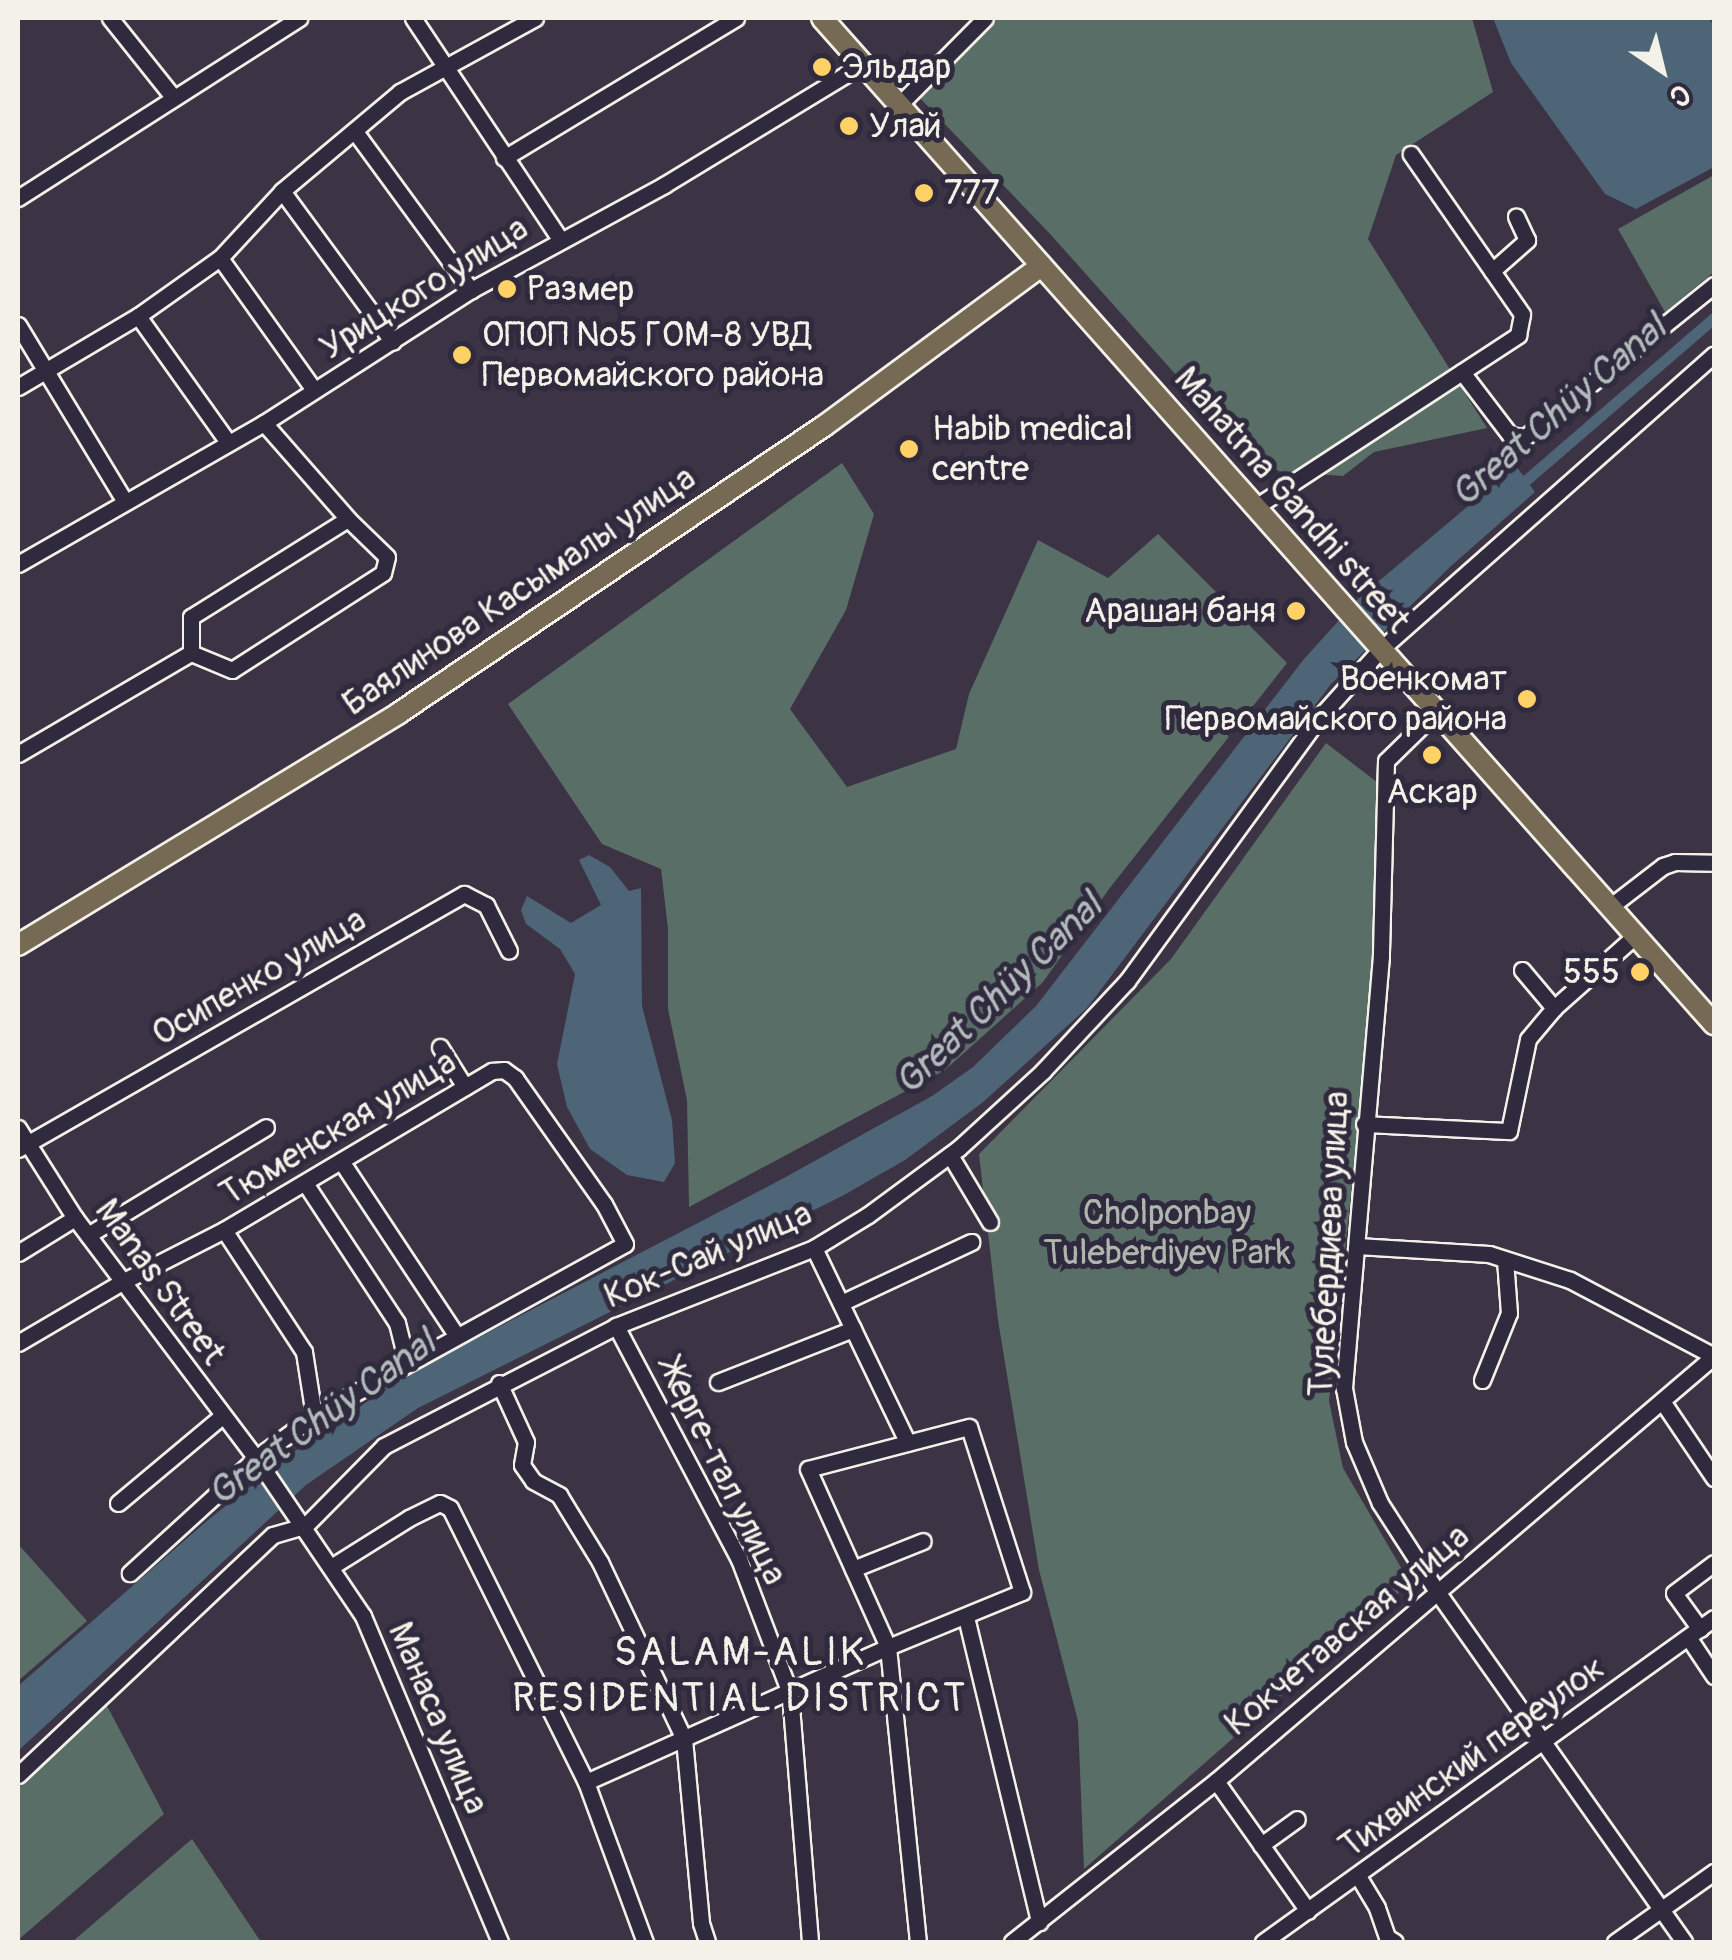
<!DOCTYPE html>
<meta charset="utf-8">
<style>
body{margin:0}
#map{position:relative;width:1732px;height:1960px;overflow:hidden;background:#3c3344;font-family:Pangolin,sans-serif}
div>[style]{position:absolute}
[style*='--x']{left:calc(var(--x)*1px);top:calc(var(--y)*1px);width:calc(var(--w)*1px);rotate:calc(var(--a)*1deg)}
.green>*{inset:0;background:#5a6e68}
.water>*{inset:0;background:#4d6577}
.canal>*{height:11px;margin:-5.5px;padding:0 5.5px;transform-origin:5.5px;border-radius:5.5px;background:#4d6577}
.roads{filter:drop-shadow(2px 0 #f4f1e8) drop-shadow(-2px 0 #f4f1e8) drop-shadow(0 2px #f4f1e8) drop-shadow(0 -2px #f4f1e8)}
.minor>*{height:15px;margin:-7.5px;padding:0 7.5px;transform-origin:7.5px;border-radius:7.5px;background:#2f2a3d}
.major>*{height:20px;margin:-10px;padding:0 10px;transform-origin:10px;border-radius:10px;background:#766a55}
.dots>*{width:28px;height:28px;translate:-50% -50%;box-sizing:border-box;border:5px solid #2f2a3d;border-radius:50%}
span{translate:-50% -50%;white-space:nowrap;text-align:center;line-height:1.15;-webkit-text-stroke:10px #2f2a3d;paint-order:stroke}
.poi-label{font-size:35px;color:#f4f1e8}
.left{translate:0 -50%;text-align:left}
.right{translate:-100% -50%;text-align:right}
.street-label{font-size:35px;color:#f4f1e8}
.park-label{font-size:35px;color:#afb6ae}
.water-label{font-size:38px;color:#b1b9bb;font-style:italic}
.quarter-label{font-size:40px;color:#f4f1e8;letter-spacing:2.5px}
.frame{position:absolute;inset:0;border:20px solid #f4f1e8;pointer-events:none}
.north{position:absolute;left:1612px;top:20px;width:100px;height:100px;-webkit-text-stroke:8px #2f2a3d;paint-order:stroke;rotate:145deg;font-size:28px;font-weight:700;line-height:40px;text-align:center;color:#f4f1e8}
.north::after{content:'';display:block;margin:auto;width:35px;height:45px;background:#f4f1e8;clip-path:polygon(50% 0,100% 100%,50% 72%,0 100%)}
</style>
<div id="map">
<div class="green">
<i style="clip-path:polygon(991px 18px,1472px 18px,1493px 92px,1396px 155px,1368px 239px,1487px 428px,1374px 452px,1343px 476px,1261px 470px,1051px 235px,918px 96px)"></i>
<i style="clip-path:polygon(1714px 175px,1714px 272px,1665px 312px,1618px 229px)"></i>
<i style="clip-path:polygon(842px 463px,874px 514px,846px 610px,790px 709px,847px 787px,956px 749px,969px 694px,1038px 540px,1108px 578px,1158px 534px,1287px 663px,1109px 889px,1043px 982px,945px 1070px,689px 1207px,687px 1100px,668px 1009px,668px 929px,661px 869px,602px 844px,508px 704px)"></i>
<i style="clip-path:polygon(1326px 743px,1382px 786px,1378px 939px,1329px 1401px,1343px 1468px,1410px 1583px,1084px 1869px,1078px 1721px,1039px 1570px,998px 1320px,979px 1154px,1171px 959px)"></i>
<i style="clip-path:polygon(18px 1544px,87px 1621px,18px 1681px)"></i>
<i style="clip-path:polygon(106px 1704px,164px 1814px,18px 1940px,18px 1784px)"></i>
<i style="clip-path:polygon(192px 1839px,261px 1942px,72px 1942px)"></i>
</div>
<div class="water">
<i style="clip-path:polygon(1493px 18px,1709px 18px,1714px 26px,1714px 167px,1636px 209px,1605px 194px,1511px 63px)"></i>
<i style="clip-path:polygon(1516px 466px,1535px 492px,1450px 567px,1331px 684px,1087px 1008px,982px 1103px,905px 1160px,844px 1195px,418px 1408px,306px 1485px,18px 1751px,18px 1686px,208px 1520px,310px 1439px,416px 1370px,782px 1179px,932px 1096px,973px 1067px,1036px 1006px,1304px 659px,1361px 596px)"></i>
<i style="clip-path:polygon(589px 855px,610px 867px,629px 891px,641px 888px,642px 1006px,672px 1120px,675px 1163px,664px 1182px,627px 1175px,590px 1149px,567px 1107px,557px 1064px,575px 974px,560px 949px,526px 924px,521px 910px,527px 896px,571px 923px,601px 905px,579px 860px)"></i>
</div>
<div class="canal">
<i style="--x:1518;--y:487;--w:259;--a:-40.8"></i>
</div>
<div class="roads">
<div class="minor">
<i style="--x:110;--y:18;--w:101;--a:51.4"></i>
<i style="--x:413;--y:18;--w:265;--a:56.4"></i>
<i style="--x:899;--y:105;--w:122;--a:-45.3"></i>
<i style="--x:356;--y:133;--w:195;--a:53.8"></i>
<i style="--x:504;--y:158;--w:271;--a:-31.1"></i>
<i style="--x:282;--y:191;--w:187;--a:53.7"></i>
<i style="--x:18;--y:198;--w:334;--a:-32.6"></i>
<i style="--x:220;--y:258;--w:162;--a:54.5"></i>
<i style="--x:1492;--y:271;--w:47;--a:-41.5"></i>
<i style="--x:1527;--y:240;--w:26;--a:-115"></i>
<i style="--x:138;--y:316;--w:153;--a:54.5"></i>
<i style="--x:18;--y:325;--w:205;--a:58.8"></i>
<i style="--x:1462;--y:372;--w:79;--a:52.7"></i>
<i style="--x:1510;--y:435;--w:15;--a:8"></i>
<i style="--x:1525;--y:437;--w:243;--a:-38.8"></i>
<i style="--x:18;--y:387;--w:139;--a:-30.6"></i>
<i style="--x:138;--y:316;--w:100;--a:-35.3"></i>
<i style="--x:220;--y:258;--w:91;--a:-47.2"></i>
<i style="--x:282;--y:191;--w:154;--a:-40"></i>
<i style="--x:400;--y:92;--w:154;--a:-28.7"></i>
<i style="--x:264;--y:423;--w:128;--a:48.8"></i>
<i style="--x:1254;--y:508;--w:316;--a:-33.2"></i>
<i style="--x:1518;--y:335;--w:21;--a:-79"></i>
<i style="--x:1522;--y:314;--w:195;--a:-124.8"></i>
<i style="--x:348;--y:519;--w:54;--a:44.3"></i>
<i style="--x:387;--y:557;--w:16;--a:104"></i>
<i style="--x:383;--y:573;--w:179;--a:147.3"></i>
<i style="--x:232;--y:670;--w:44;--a:-157.5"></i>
<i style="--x:191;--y:653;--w:36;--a:-90"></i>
<i style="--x:191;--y:617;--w:185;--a:-32"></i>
<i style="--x:18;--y:564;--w:284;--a:-29.8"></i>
<i style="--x:264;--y:423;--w:246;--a:-32.7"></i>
<i style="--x:471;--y:290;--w:220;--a:-28.5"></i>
<i style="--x:664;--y:185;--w:233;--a:-31.3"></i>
<i style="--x:1437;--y:711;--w:71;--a:135.6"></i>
<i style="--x:1386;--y:761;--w:195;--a:91.5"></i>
<i style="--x:1381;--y:956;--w:434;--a:94.9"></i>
<i style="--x:1344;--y:1388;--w:55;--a:79.5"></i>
<i style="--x:1354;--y:1442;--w:66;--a:66.9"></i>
<i style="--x:1380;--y:1503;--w:107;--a:57.2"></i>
<i style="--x:1438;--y:1593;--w:427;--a:54.8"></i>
<i style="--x:18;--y:754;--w:200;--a:-30.3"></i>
<i style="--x:1611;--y:906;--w:66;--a:-37.6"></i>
<i style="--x:1663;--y:866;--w:13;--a:-18"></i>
<i style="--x:1675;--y:862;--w:39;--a:1"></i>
<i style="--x:1522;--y:970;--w:50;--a:49.9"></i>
<i style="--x:1554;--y:1008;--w:110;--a:-41.7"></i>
<i style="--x:440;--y:1047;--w:47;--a:58"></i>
<i style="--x:1364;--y:1124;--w:145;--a:2.8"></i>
<i style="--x:1509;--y:1131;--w:94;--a:-78.3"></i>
<i style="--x:1528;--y:1039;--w:40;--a:-50"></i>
<i style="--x:18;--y:1128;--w:107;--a:57.7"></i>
<i style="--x:75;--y:1218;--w:301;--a:53"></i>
<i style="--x:256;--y:1458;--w:191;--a:55.9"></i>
<i style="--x:363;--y:1616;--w:354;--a:67.2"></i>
<i style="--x:18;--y:1149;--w:514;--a:-29.76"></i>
<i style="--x:464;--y:894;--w:25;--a:27"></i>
<i style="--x:486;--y:905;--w:51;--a:63.4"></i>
<i style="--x:950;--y:1155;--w:78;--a:59.2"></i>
<i style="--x:341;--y:1161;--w:210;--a:56.5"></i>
<i style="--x:305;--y:1183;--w:168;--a:56.7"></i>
<i style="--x:397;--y:1323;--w:41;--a:76"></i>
<i style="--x:224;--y:1230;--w:146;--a:56.7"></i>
<i style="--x:304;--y:1352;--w:65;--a:81.1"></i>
<i style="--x:88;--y:1235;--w:208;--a:-31.2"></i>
<i style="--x:1357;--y:1246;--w:132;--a:3.5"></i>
<i style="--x:1489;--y:1254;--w:85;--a:17.8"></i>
<i style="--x:1570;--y:1280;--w:163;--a:27.8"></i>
<i style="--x:814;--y:1248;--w:216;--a:64.3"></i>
<i style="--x:18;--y:1253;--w:67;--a:-31.6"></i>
<i style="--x:841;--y:1303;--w:144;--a:-25.1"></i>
<i style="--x:616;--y:1326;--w:263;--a:62.2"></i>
<i style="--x:739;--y:1559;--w:143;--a:69.2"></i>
<i style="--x:790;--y:1693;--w:250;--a:85.4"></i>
<i style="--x:18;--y:1343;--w:121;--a:-30.4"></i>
<i style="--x:122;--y:1282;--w:114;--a:-27"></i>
<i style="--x:224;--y:1230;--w:312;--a:-30.7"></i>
<i style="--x:492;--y:1071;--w:12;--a:-5"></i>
<i style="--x:504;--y:1070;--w:14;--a:36"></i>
<i style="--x:515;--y:1078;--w:154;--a:54.8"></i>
<i style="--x:604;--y:1204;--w:45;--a:62.3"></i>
<i style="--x:625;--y:1244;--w:355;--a:151.1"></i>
<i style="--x:314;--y:1416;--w:72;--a:144.1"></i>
<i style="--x:256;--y:1458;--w:171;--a:137.6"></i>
<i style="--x:1482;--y:1380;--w:72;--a:-68.1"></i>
<i style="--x:1509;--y:1313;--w:53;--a:-94.3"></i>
<i style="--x:718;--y:1382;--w:145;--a:-21.4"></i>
<i style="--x:499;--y:1383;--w:65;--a:65.4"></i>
<i style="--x:526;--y:1442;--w:23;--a:100"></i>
<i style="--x:522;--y:1465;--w:19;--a:55"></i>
<i style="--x:533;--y:1481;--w:30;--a:28"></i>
<i style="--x:559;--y:1495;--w:79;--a:58.5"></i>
<i style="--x:600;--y:1562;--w:196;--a:64.6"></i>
<i style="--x:684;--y:1739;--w:185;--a:84.7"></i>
<i style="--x:701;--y:1923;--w:20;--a:72"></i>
<i style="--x:1662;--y:1401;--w:93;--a:56"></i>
<i style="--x:118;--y:1503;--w:136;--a:-39.9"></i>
<i style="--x:331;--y:1567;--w:92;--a:-32.1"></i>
<i style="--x:409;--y:1518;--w:34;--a:-26"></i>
<i style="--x:440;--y:1503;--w:11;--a:27"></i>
<i style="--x:450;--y:1508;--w:306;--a:63.6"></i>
<i style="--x:586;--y:1782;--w:171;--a:69.8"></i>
<i style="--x:853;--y:1569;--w:75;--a:-21.8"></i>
<i style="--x:966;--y:1617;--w:314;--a:76.5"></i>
<i style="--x:1700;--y:1629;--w:44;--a:-125.8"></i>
<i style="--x:1674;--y:1593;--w:50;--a:-36.9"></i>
<i style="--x:1688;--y:1637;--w:47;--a:56.3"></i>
<i style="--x:18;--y:1775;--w:350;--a:-43.3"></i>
<i style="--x:273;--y:1535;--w:33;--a:-16"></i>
<i style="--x:305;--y:1526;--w:112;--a:-45.4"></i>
<i style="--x:384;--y:1446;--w:261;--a:-27.3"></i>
<i style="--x:616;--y:1326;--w:213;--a:-21.5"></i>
<i style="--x:814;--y:1248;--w:63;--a:-31.4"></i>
<i style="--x:868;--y:1215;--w:113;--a:-36.4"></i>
<i style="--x:959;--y:1148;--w:114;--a:-42.5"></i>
<i style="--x:1043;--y:1071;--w:123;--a:-47"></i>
<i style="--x:1127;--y:981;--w:324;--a:-53.9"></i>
<i style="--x:1318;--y:719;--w:93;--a:-48.1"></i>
<i style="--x:1380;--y:650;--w:446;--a:-41.5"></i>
<i style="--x:1216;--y:1781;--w:159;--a:54.7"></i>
<i style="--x:586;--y:1782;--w:331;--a:-24.1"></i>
<i style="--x:888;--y:1647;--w:145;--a:-22.3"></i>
<i style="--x:1022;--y:1592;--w:173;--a:-107.8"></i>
<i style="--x:969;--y:1427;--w:166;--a:165.4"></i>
<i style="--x:808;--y:1469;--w:195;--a:65.8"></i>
<i style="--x:888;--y:1647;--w:297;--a:84.2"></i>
<i style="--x:1261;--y:1845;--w:44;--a:-35.8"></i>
<i style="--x:1358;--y:1876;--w:37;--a:59"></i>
<i style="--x:1377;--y:1908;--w:31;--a:71"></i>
<i style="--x:1387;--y:1937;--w:9;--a:32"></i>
<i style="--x:1012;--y:1942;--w:260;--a:-38.3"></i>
<i style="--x:1216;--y:1781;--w:655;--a:-40.48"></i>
<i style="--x:1263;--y:1942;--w:555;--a:-35.69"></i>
<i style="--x:1615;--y:1942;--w:121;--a:-35.3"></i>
</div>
<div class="major">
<i style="--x:822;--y:18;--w:1345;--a:48.44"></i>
<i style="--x:18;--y:945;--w:446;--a:-31.3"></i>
<i style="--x:399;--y:713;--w:513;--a:-34.03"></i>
<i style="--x:824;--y:426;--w:270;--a:-36.4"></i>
</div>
</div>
<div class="dots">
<i style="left:822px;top:67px;background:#ffd166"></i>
<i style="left:849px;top:126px;background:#ffd166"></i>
<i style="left:924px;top:193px;background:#ffd166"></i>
<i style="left:507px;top:289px;background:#ffd166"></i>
<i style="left:462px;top:355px;background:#ffd166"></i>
<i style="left:909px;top:449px;background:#ffd166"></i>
<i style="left:1296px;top:611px;background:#ffd166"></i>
<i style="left:1527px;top:699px;background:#ffd166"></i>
<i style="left:1432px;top:755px;background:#ffd166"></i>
<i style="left:1640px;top:972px;background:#ffd166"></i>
</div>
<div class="poi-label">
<span class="left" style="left:842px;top:67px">Эльдар</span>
<span class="left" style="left:869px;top:126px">Улай</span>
<span class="left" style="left:944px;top:193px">777</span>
<span class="left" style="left:527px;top:289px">Размер</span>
<span class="left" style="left:482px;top:355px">ОПОП №5 ГОМ-8 УВД<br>Первомайского района</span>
<span class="left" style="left:932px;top:449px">Habib medical<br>centre</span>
<span class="right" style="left:1276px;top:611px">Арашан баня</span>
<span class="right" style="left:1507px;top:699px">Военкомат<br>Первомайского района</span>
<span style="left:1432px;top:792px">Аскар</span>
<span class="right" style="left:1620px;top:972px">555</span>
</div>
<div class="street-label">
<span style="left:424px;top:288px;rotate:-32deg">Урицкого улица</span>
<span style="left:1292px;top:500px;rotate:49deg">Mahatma Gandhi street</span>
<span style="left:519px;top:591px;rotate:-34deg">Баялинова Касымалы улица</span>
<span style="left:259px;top:977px;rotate:-30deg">Осипенко улица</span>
<span style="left:338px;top:1128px;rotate:-31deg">Тюменская улица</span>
<span style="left:1329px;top:1244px;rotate:-87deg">Тулебердиева улица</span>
<span style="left:708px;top:1255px;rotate:-23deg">Кок-Сай улица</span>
<span style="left:160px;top:1282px;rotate:54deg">Manas Street</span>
<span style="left:723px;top:1472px;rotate:64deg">Жерге-тал улица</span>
<span style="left:1347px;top:1630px;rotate:-40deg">Кокчетавская улица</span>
<span style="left:438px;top:1718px;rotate:67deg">Манаса улица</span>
<span style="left:1472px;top:1757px;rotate:-36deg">Тихвинский переулок</span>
</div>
<div class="park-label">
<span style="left:1167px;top:1233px">Cholponbay<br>Tuleberdiyev Park</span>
</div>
<div class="water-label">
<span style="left:1559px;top:412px;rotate:-41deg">Great Chüy Canal</span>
<span style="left:999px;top:995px;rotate:-44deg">Great Chüy Canal</span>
<span style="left:322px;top:1419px;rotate:-36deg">Great Chüy Canal</span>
</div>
<div class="quarter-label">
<span style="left:740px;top:1676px">SALAM-ALIK<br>RESIDENTIAL DISTRICT</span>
</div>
<div class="frame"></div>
<div class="north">С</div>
</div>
